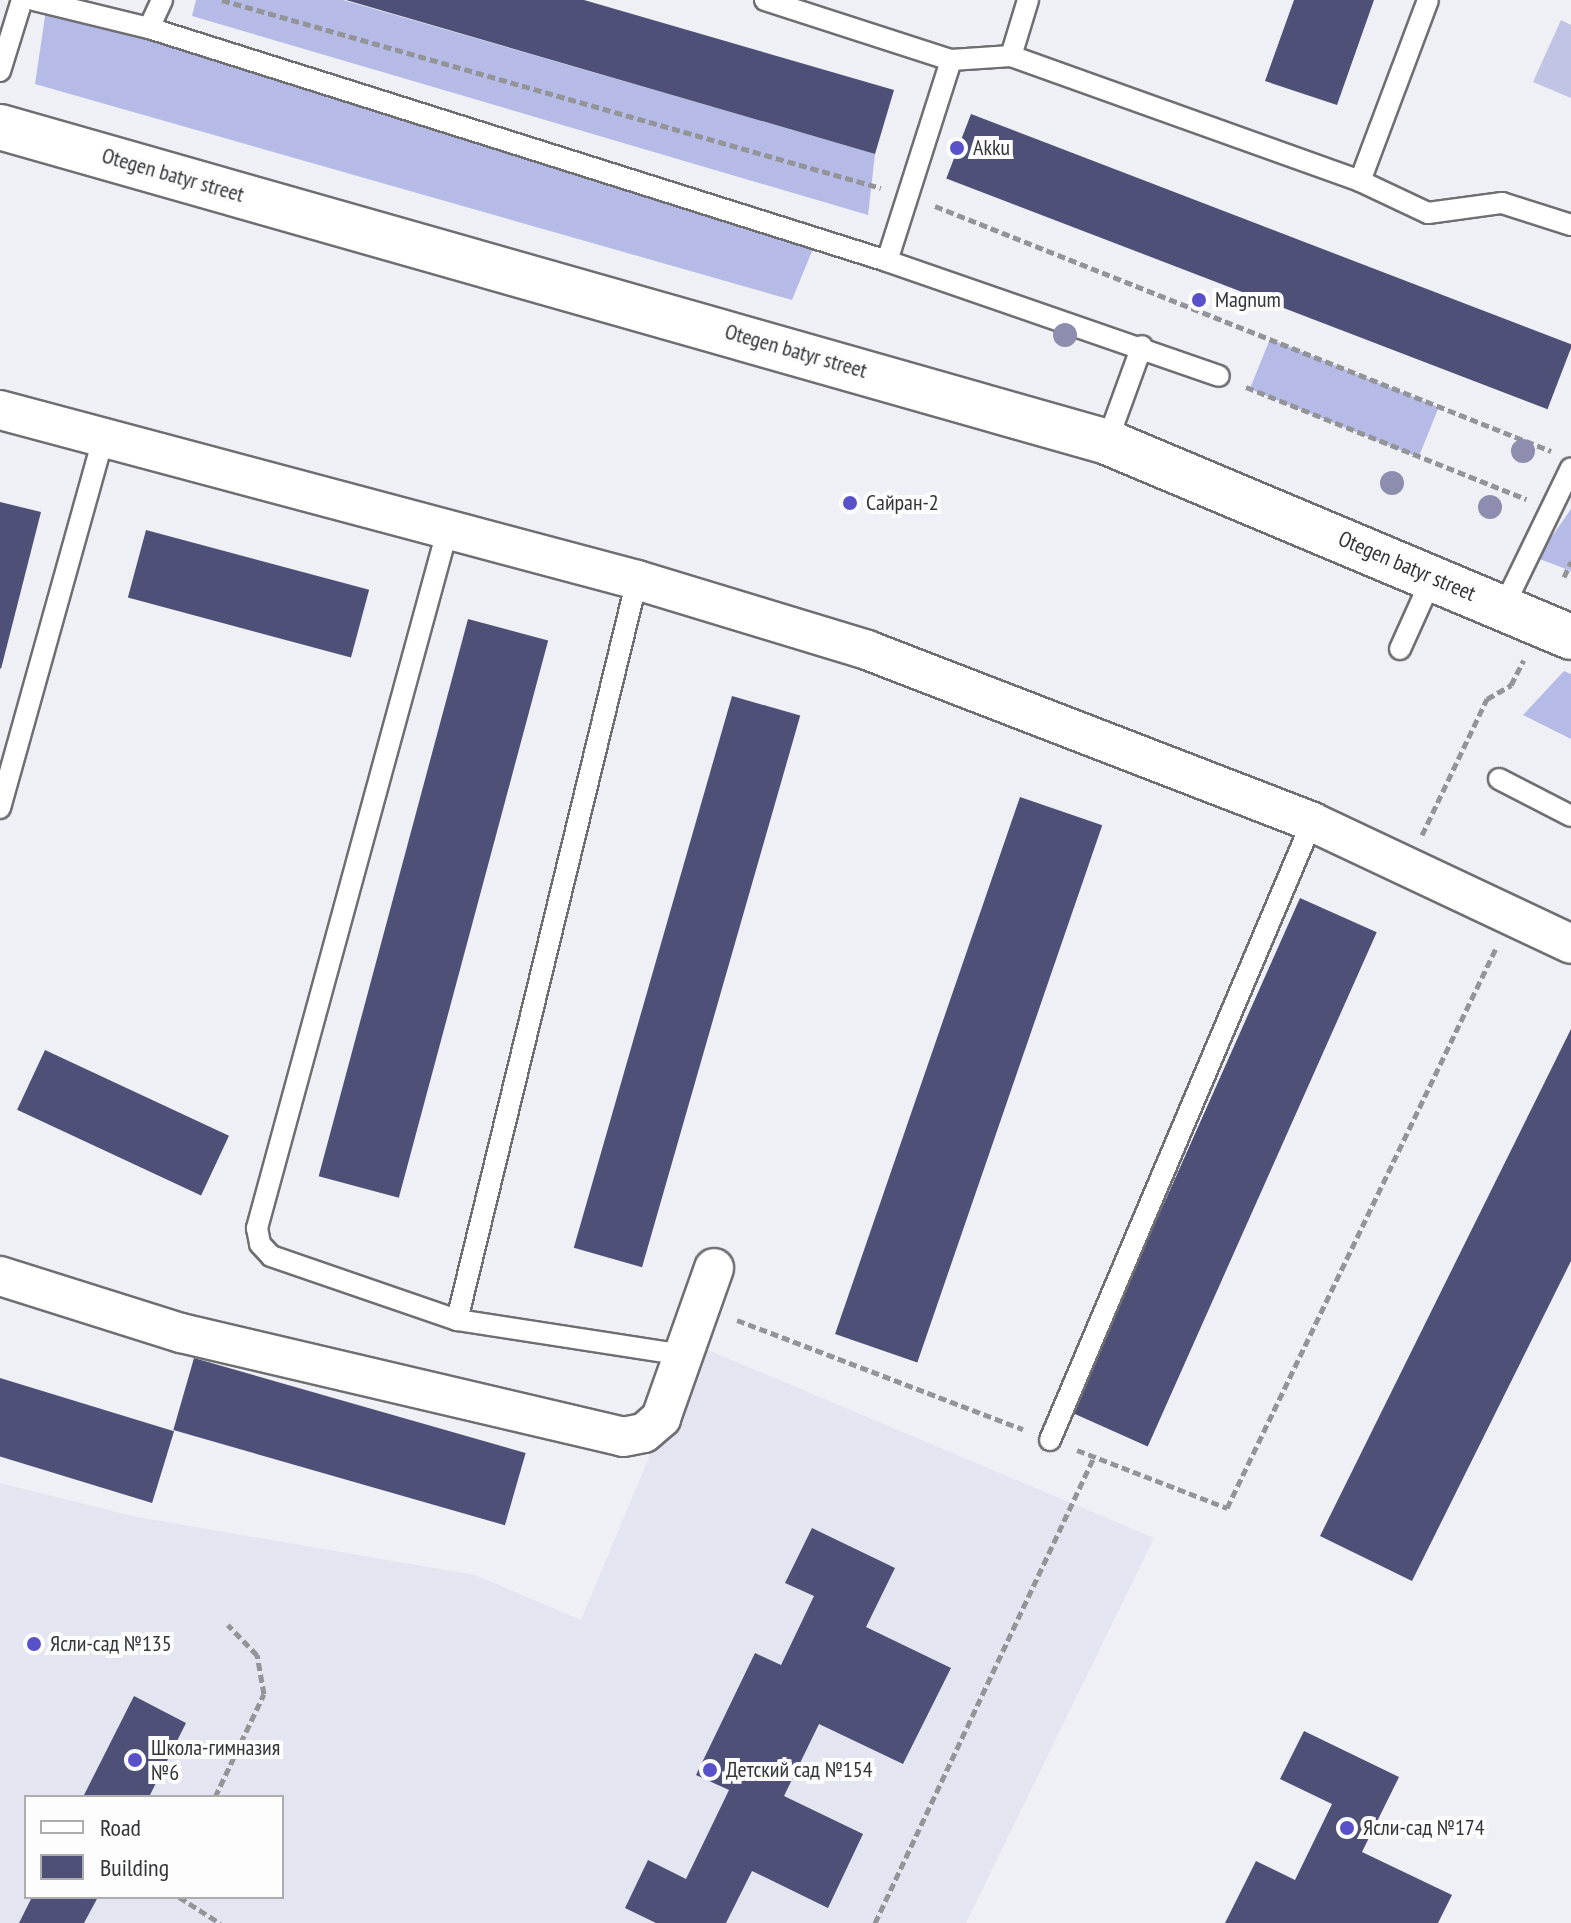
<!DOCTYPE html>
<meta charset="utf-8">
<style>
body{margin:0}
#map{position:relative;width:1571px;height:1923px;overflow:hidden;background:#eff0f5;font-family:"PT Sans Narrow",sans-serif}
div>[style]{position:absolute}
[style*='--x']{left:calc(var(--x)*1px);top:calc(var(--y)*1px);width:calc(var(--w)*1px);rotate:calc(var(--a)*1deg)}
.built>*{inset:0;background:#e3e5f1}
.green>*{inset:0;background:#c1c4e5}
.forest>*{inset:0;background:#b6bae7;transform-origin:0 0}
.building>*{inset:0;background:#4e5077;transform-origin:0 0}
.path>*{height:5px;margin-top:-2.5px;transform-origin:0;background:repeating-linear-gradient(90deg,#939498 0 8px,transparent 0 12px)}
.roads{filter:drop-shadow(2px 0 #6e6e73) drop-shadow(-2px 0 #6e6e73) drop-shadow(0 2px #6e6e73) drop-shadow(0 -2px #6e6e73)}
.lane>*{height:20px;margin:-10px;padding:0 10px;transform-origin:10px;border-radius:10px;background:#fff}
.street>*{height:38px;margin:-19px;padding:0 19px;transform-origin:19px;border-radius:19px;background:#fff}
.secondary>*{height:44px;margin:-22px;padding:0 22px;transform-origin:22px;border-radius:22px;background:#fff}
.trees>*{width:24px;height:24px;margin:-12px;border-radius:50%;background:#8d8daf}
.dots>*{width:22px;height:22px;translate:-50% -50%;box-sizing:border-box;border:4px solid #fdfdfe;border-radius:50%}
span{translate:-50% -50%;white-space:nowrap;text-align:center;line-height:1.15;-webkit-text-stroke:8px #fdfdfe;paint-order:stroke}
.poi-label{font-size:22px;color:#343537}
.left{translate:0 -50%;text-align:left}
.street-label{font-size:22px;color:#343537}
.legend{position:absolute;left:24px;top:1795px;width:260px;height:104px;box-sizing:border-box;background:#fdfdfe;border:2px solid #adadae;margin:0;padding:10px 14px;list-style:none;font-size:24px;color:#343537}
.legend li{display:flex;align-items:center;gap:16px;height:40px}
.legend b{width:40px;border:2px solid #adadae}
</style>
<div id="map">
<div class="built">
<i style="clip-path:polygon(evenodd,696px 1345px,1154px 1538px,966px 1923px,0 1923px,0 1483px,137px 1517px,475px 1575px,581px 1620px,696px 1345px,26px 1797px,282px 1797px,282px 1897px,26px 1897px,26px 1797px)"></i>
</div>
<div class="green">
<i style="clip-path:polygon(1561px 20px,1571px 25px,1571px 98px,1533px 82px)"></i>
</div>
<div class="forest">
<i style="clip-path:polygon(196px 0,343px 0,875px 154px,868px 215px,192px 16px)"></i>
<i style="clip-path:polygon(47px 3px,817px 239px,792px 300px,35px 84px)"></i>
<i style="left:1270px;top:339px;width:182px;height:54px;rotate:22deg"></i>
<i style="clip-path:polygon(1571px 509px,1571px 571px,1537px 558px)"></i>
<i style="clip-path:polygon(1564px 671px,1571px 674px,1571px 739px,1523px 715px)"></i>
</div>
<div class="building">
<i style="clip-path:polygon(346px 0,584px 0,894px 90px,875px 154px)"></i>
<i style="clip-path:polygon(1294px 0,1374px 0,1337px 105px,1265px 81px)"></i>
<i style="left:971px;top:114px;width:644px;height:69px;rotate:21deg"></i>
<i style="clip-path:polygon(0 502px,41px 512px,1px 669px,0 668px)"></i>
<i style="left:146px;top:530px;width:231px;height:70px;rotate:15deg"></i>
<i style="left:468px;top:619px;width:83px;height:577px;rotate:15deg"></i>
<i style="left:732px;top:696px;width:71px;height:574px;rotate:16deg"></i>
<i style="left:1020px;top:797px;width:87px;height:568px;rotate:19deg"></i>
<i style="left:1300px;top:898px;width:84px;height:563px;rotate:24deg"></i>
<i style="clip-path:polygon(1571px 1029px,1571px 1261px,1412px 1581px,1320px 1536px)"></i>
<i style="left:45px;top:1050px;width:203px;height:66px;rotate:25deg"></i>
<i style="left:194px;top:1358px;width:345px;height:75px;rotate:16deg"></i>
<i style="left:0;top:1378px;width:182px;height:75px;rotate:17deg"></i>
<i style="clip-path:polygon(812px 1528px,895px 1568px,866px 1627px,951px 1668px,903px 1764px,819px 1724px,784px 1796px,863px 1834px,828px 1908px,752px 1871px,726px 1923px,656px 1923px,625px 1908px,648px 1860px,686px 1879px,729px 1790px,696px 1775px,755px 1653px,781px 1665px,814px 1596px,785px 1583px)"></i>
<i style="clip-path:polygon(134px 1696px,186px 1723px,149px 1797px,83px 1797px)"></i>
<i style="clip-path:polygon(1304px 1731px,1399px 1777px,1362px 1852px,1452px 1895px,1438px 1923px,1225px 1923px,1256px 1861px,1295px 1880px,1332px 1804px,1280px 1779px)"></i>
<i style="clip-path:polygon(32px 1897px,98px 1897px,84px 1923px,19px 1923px)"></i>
</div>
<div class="path">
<i style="--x:222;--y:0;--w:685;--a:15.92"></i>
<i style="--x:935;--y:206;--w:663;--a:21.69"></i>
<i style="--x:1246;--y:387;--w:302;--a:21.8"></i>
<i style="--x:1564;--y:577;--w:17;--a:-65"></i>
<i style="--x:1422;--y:835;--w:151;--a:-64.5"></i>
<i style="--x:1487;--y:699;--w:28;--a:-30"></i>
<i style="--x:1511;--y:685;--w:28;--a:-63"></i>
<i style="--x:737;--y:1320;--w:306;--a:20.9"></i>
<i style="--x:1077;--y:1450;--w:161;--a:21.1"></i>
<i style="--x:1227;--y:1508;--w:621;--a:-64.34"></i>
<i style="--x:215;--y:1797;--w:114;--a:-64.6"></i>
<i style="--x:264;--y:1694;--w:40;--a:-100"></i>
<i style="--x:257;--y:1655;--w:42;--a:-134"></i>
<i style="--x:179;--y:1897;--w:49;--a:32.4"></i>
<i style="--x:875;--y:1923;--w:515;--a:-64.83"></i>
</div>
<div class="roads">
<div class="lane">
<i style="--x:34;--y:0;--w:118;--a:13.7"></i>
<i style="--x:149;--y:28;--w:774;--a:17.52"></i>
<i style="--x:887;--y:261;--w:351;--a:19.1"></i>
<i style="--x:765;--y:0;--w:195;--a:17.9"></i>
<i style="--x:951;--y:60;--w:60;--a:-3.8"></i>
<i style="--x:1011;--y:56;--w:371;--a:19.7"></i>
<i style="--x:1360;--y:181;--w:75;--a:25.2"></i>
<i style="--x:1428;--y:213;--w:75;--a:-7.7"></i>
<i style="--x:1502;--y:203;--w:72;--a:17.7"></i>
<i style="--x:149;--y:28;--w:31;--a:-65"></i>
<i style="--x:1011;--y:56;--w:59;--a:-73.1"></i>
<i style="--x:0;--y:71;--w:74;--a:-72.8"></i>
<i style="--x:1360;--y:181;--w:193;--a:-69.4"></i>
<i style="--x:887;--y:261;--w:211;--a:-72.3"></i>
<i style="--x:1107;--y:442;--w:102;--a:-70"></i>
<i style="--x:448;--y:528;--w:726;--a:105.26"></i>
<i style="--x:257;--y:1228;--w:16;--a:79"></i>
<i style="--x:260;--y:1244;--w:16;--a:47"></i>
<i style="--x:271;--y:1256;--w:197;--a:19"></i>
<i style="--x:457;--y:1320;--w:230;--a:8.8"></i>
<i style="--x:1504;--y:606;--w:153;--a:-64.1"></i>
<i style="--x:1400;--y:649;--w:80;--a:-65.7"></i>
<i style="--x:1499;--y:779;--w:81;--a:27.2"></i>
<i style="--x:0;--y:808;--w:389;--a:-74.4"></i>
<i style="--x:457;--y:1320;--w:762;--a:-76.33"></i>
<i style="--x:1050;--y:1440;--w:671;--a:-67.03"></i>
</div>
<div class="street">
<i style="--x:0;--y:410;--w:659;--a:14.94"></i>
<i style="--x:637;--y:580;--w:240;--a:16.9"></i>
<i style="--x:867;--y:650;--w:477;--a:21.1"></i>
<i style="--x:1312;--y:822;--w:286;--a:25.2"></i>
<i style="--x:0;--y:1276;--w:190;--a:17.5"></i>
<i style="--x:181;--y:1333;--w:454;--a:13.2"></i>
<i style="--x:623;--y:1437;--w:21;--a:-11"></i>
<i style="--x:644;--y:1433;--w:23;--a:-41"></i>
<i style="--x:661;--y:1418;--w:159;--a:-70.5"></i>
</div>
<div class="secondary">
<i style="--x:0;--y:127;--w:1151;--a:15.88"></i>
<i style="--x:1107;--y:442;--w:503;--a:22.8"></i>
</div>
</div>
<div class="trees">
<i style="left:1065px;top:335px"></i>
<i style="left:1523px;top:451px"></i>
<i style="left:1392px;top:483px"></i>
<i style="left:1490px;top:507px"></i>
</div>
<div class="dots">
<i style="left:957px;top:148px;background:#5951c9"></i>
<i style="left:1199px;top:300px;background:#5951c9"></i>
<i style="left:850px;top:503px;background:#5951c9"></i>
<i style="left:34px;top:1644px;background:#5951c9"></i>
<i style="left:135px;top:1760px;background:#5951c9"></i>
<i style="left:710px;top:1770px;background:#5951c9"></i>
<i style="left:1347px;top:1828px;background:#5951c9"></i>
</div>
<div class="poi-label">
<span class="left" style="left:973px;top:148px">Akku</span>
<span class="left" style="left:1215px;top:300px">Magnum</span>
<span class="left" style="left:866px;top:503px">Сайран-2</span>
<span class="left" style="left:50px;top:1644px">Ясли-сад №135</span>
<span class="left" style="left:151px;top:1760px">Школа-гимназия<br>№6</span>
<span class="left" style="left:726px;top:1770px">Детский сад №154</span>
<span class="left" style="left:1363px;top:1828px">Ясли-сад №174</span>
</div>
<div class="street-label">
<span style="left:173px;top:175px;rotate:16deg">Otegen batyr street</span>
<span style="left:796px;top:351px;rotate:16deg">Otegen batyr street</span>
<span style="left:1407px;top:566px;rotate:23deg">Otegen batyr street</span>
</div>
<ul class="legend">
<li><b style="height:10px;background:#fff"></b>Road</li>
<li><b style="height:22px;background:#4e5077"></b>Building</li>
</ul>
</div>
